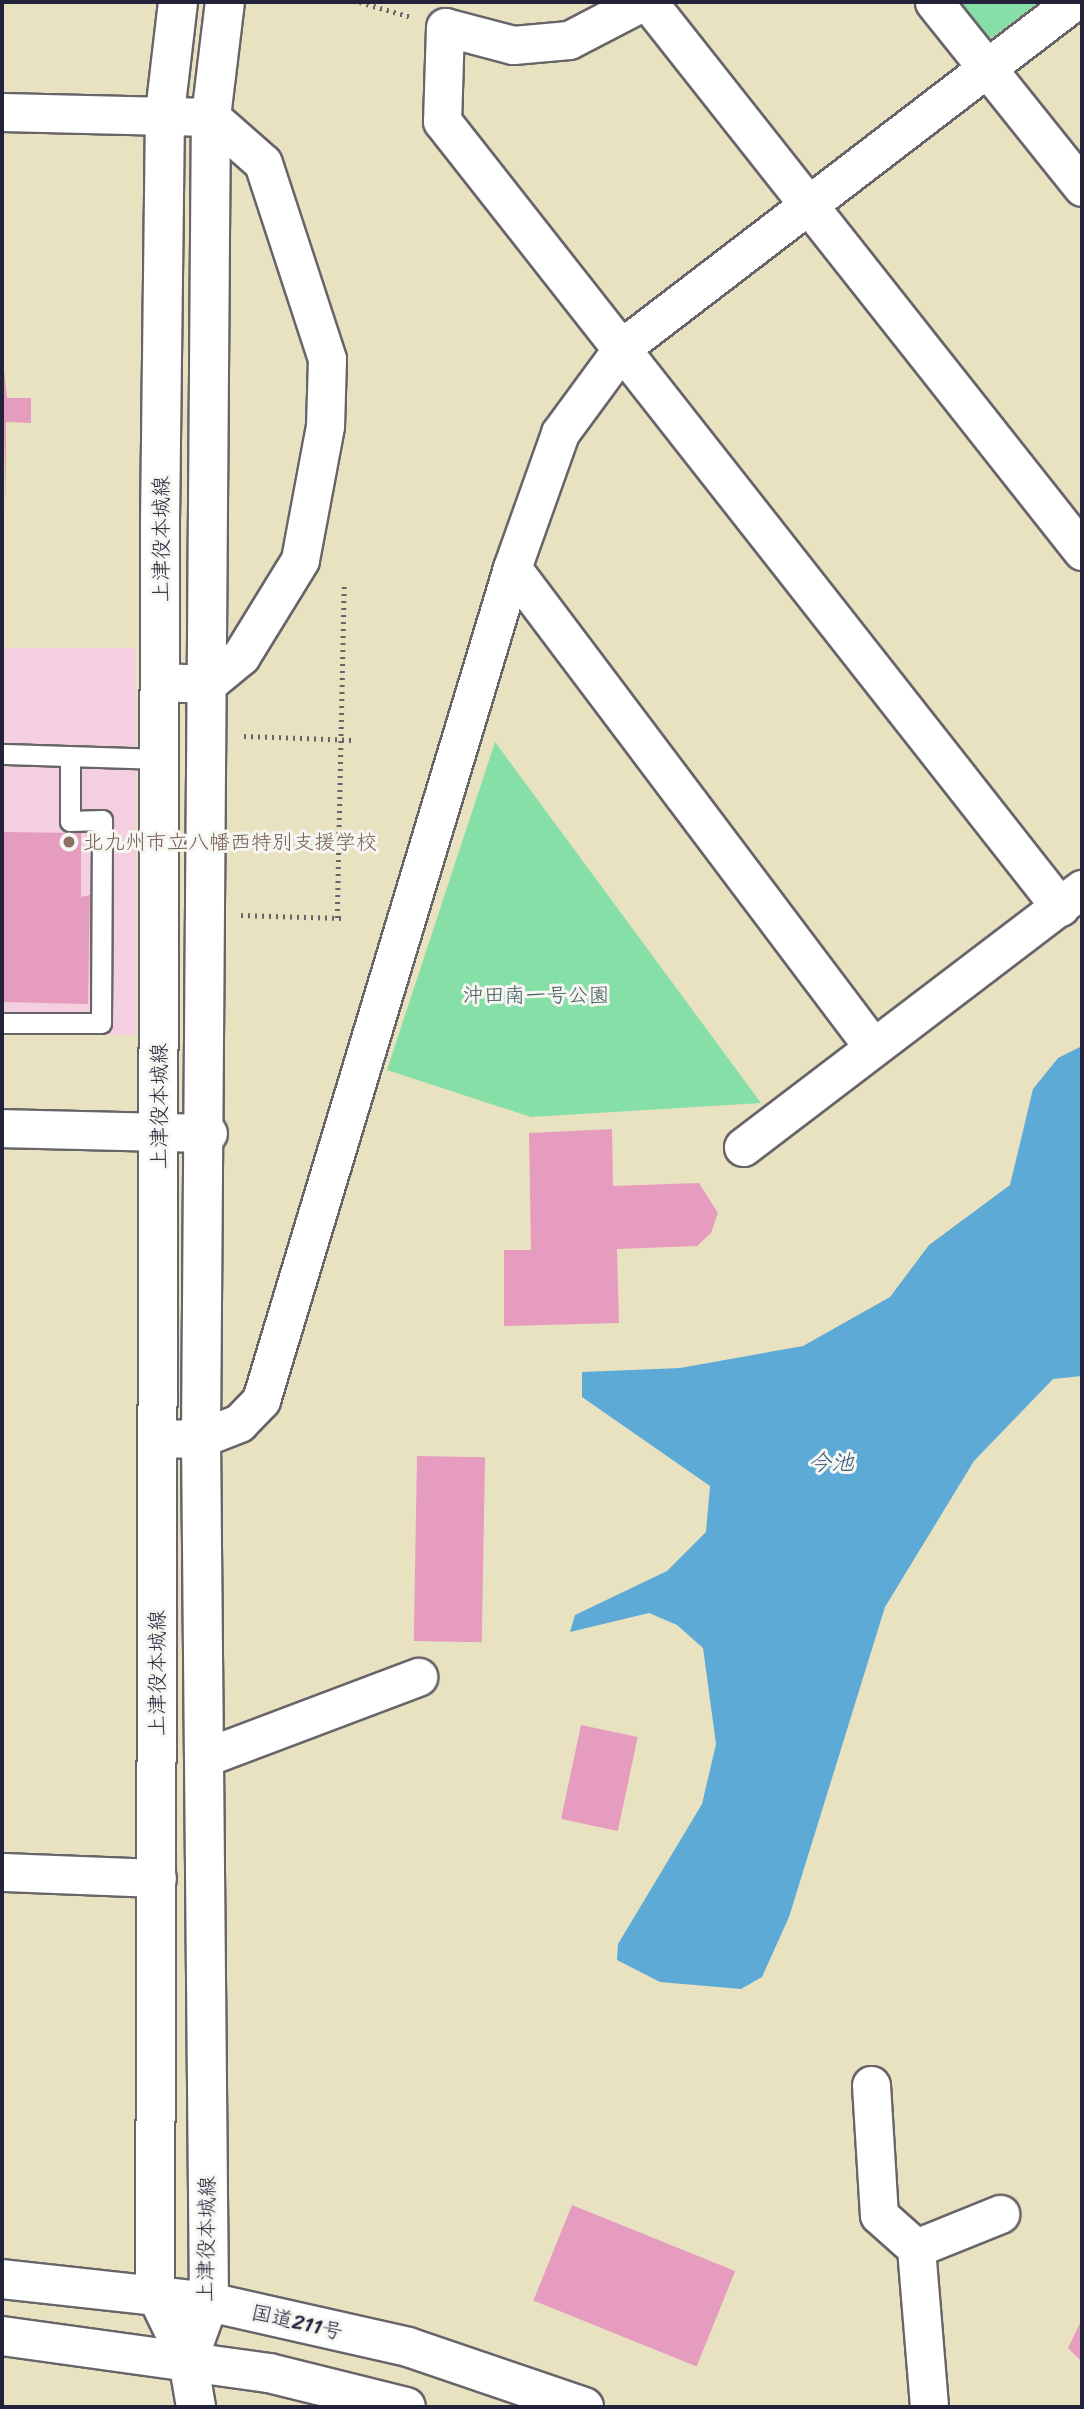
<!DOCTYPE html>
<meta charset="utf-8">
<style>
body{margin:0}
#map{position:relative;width:1084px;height:2409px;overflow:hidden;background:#e9e2c1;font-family:Sriracha,"Klee One",sans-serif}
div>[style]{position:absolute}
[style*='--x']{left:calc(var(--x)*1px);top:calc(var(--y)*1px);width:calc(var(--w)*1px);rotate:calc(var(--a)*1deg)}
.built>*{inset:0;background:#f3cfdf;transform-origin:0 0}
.green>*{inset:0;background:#85dfa6}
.water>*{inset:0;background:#5eaad7}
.building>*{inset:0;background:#e59cbf;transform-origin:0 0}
.path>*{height:4.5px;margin-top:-2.25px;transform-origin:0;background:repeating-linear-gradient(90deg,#68656a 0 2px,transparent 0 7px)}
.roads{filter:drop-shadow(2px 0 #68656a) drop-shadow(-2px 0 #68656a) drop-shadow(0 2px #68656a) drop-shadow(0 -2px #68656a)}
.service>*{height:19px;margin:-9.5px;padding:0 9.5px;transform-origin:9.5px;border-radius:9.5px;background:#fff}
.minor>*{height:37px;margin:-18.5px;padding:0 18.5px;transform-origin:18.5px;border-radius:18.5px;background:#fff}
.tertiary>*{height:38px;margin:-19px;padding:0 19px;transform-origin:19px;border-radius:19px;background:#fff}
.trunk>*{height:38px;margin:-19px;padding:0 19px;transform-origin:19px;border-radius:19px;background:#fff}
.dots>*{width:19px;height:19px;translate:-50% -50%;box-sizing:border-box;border:4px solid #f6f6f2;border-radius:50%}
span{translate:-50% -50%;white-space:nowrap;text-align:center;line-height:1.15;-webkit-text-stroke:6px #f6f6f2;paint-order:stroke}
.street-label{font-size:21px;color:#22223b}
.education-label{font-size:21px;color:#785e54}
.left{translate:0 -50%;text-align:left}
.park-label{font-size:21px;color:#405b5b}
.water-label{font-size:23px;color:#3a5879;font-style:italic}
.frame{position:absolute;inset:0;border:4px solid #22223b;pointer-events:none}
</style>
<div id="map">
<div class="built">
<i style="left:2px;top:648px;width:134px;height:387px"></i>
</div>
<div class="green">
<i style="clip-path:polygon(950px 2px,1039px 2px,993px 37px,977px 38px)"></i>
<i style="clip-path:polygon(495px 742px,761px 1103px,531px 1117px,387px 1070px)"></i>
</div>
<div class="water">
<i style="clip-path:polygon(1082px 1046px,1082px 1376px,1053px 1379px,974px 1461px,885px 1607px,789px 1917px,762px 1977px,741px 1989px,660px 1982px,617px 1960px,618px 1944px,702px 1804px,716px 1744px,703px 1648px,677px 1625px,649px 1613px,570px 1632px,575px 1615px,667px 1571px,706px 1532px,710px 1486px,582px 1397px,582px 1372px,680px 1368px,803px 1346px,890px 1297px,929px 1245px,1010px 1185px,1033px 1089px,1058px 1058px)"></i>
</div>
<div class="building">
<i style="clip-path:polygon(2px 351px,7px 398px,31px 398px,31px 423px,6px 422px,6px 509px)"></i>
<i style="clip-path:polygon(2px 832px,81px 833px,81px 897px,90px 895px,88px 1004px,2px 1002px)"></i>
<i style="clip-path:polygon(612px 1129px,613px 1186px,699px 1183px,718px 1213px,711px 1233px,697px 1246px,617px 1249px,619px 1323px,504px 1326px,504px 1250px,531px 1250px,529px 1133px)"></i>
<i style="left:417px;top:1456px;width:68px;height:185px;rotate:1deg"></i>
<i style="left:581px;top:1725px;width:58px;height:96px;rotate:12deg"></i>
<i style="left:572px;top:2205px;width:176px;height:103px;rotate:22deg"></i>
<i style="clip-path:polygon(1082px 2319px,1082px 2362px,1068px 2348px)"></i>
</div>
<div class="path">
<i style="--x:360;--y:2;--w:53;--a:16.4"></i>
<i style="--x:244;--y:736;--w:111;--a:2.1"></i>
<i style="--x:241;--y:915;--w:102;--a:1.7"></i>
<i style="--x:337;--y:918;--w:335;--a:-88.8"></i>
</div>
<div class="roads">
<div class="service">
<i style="--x:2;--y:754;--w:158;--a:1.8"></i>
<i style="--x:2;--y:1023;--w:99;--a:0"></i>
<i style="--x:101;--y:1023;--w:203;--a:-89.7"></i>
<i style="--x:102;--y:820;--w:32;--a:178"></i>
<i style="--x:70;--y:821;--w:65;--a:-90"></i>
</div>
<div class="minor">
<i style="--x:642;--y:2;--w:82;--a:152.5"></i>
<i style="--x:569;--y:40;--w:56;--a:174.9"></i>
<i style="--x:513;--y:45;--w:70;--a:-165.2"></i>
<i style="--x:445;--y:27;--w:94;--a:91.8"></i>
<i style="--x:442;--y:121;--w:1000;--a:51.82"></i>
<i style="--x:648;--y:2;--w:700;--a:51.67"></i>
<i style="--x:934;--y:2;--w:237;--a:51.3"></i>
<i style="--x:2;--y:112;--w:209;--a:1.4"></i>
<i style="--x:211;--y:117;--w:69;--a:41.5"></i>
<i style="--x:263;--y:163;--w:206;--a:71.9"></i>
<i style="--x:327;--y:359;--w:67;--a:91.7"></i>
<i style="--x:325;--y:426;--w:136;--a:100.6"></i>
<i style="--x:300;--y:560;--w:113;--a:121.6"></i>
<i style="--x:241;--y:656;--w:44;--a:140.5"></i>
<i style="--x:207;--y:684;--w:47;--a:-177.6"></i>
<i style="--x:512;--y:568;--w:600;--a:53"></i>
<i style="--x:2;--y:1128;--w:206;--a:1.4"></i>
<i style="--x:743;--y:1147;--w:426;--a:-37.3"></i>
<i style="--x:158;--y:1439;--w:43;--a:-1.3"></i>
<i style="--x:201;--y:1438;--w:41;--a:-21.5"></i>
<i style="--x:239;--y:1423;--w:32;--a:-46"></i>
<i style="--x:261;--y:1400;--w:869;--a:-73.21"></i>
<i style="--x:512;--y:568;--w:143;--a:-70.4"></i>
<i style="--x:560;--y:433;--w:108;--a:-53.7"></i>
<i style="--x:624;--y:346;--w:566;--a:-37.46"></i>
<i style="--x:206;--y:1757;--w:227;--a:-20.7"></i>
<i style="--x:2;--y:1872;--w:155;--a:2.2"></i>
<i style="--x:871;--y:2085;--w:130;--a:86.5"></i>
<i style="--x:879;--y:2215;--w:50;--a:41.7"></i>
<i style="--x:916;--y:2248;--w:160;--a:85.3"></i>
<i style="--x:916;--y:2248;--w:91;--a:-22"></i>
</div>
<div class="tertiary">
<i style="--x:178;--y:2;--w:112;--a:96.7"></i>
<i style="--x:165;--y:113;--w:405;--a:90.7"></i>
<i style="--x:160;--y:518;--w:1774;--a:90.16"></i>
<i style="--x:155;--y:2292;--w:76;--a:64.1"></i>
<i style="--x:188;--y:2360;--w:48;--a:80.3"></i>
<i style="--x:188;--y:2360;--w:62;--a:-70.1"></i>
<i style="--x:209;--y:2302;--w:864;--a:-90.53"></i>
<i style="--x:201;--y:1438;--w:1321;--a:-89.57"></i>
<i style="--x:211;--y:117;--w:116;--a:-83.1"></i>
</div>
<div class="trunk">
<i style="--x:2;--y:2279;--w:208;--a:6.3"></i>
<i style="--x:209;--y:2302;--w:204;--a:12.7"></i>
<i style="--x:408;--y:2347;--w:186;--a:18.8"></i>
<i style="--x:2;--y:2336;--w:270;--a:7.9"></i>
<i style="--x:269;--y:2373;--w:141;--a:13.9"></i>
</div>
</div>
<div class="dots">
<i style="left:69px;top:842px;background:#8d6e63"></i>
</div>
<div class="street-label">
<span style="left:161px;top:539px;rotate:-90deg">上津役本城線</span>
<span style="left:159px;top:1106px;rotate:-90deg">上津役本城線</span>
<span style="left:157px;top:1673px;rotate:-90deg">上津役本城線</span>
<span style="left:206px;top:2239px;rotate:-89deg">上津役本城線</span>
<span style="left:297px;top:2322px;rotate:13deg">国道211号</span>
</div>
<div class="education-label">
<span class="left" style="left:83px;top:842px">北九州市立八幡西特別支援学校</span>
</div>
<div class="park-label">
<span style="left:536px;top:995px">沖田南一号公園</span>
</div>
<div class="water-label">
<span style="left:831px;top:1463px">今池</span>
</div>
<div class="frame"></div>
</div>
